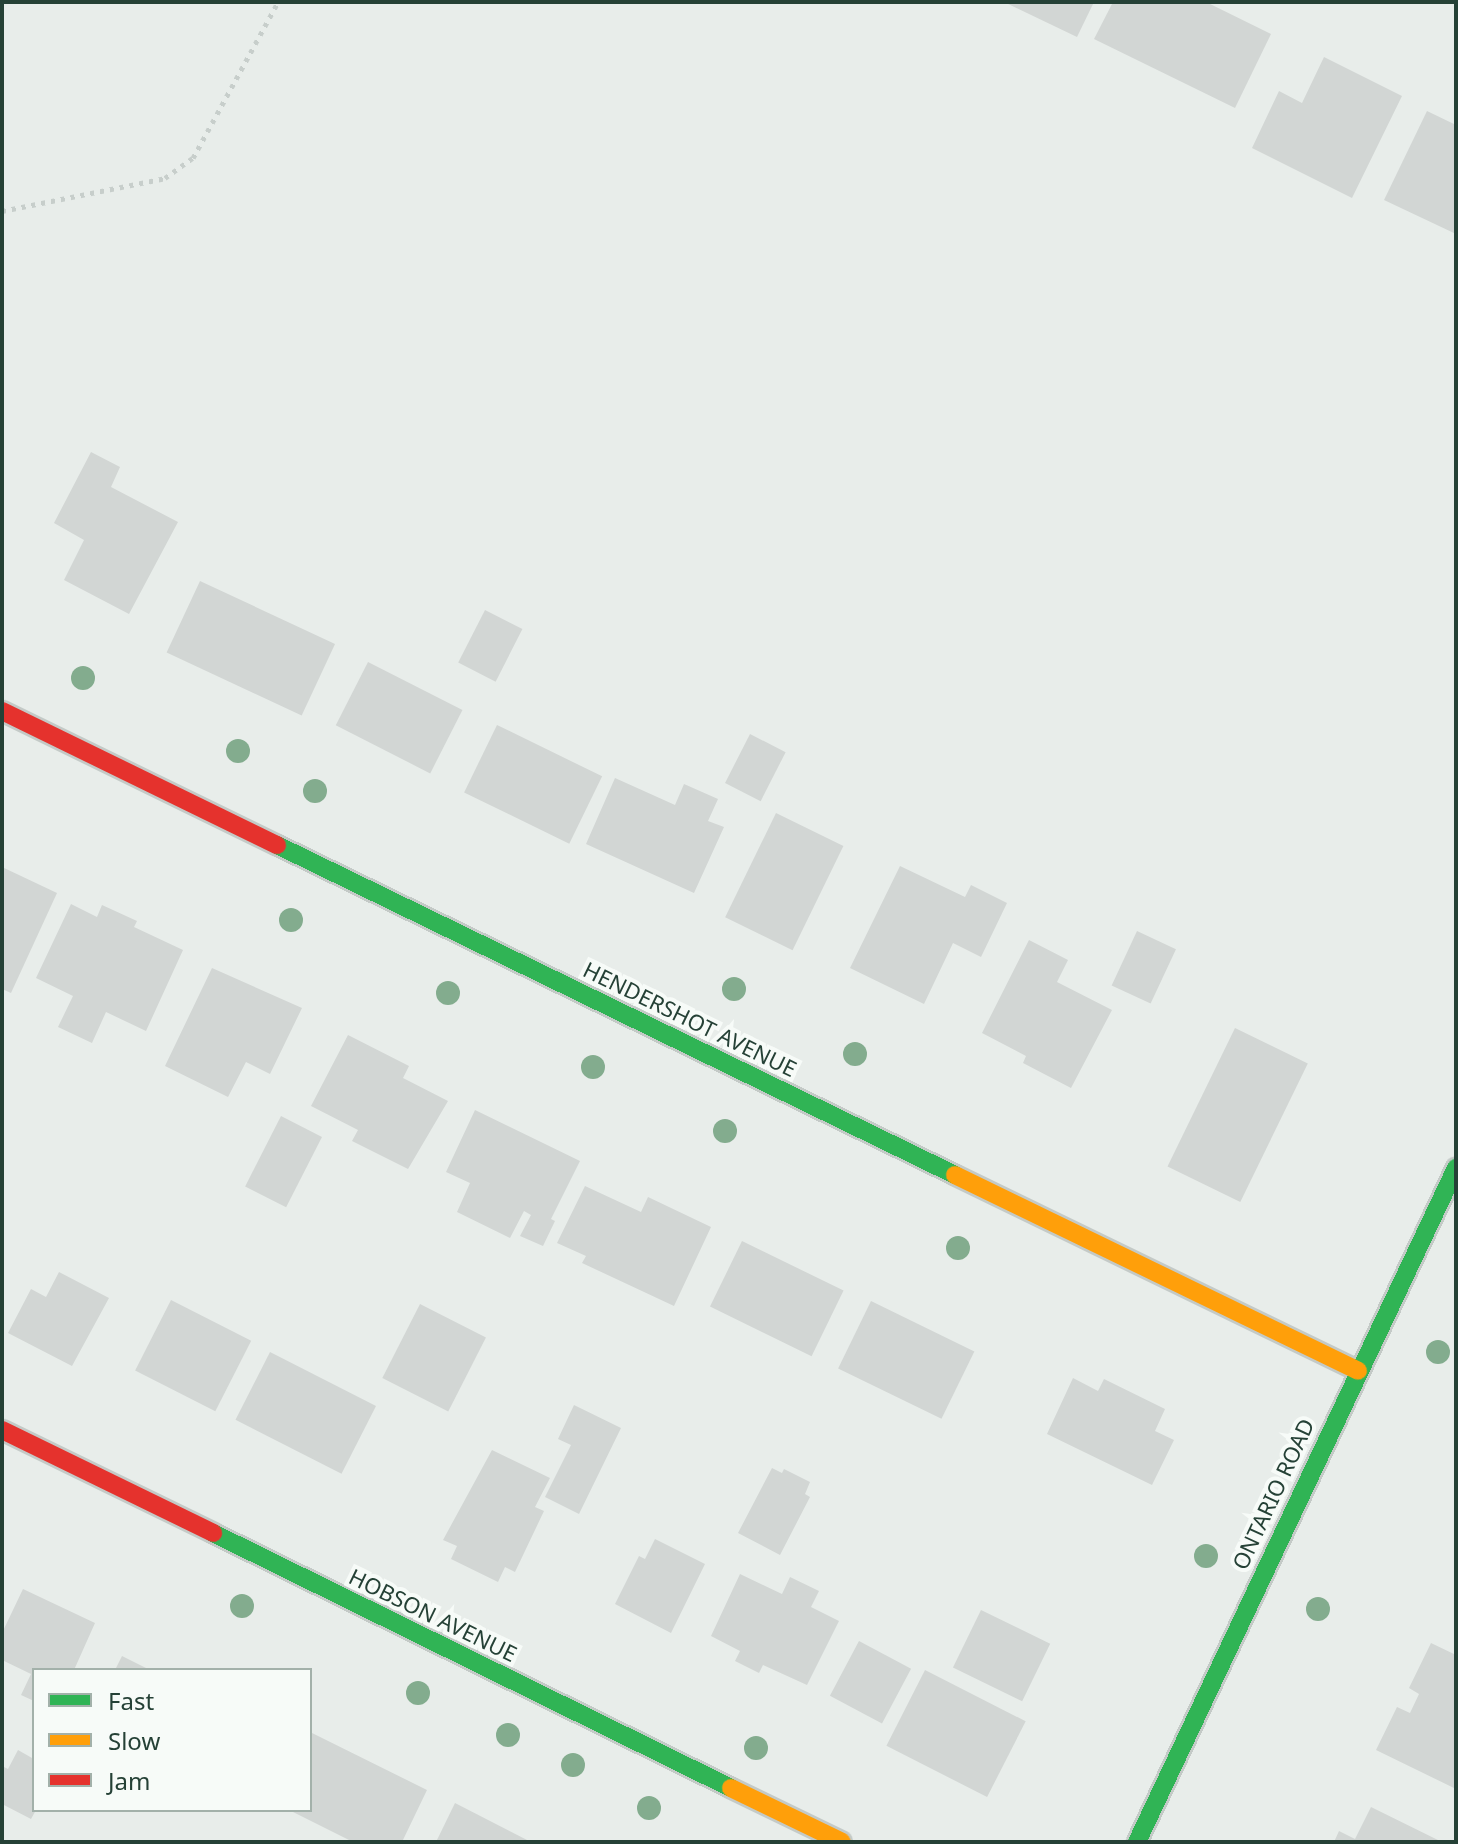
<!DOCTYPE html>
<style>
body{margin:0}
#map{position:relative;width:1458px;height:1844px;overflow:hidden;background:#e8edea;font-family:"Noto Sans",sans-serif}
div>[style]{position:absolute}
[style*='--x']{left:calc(var(--x)*1px);top:calc(var(--y)*1px);width:calc(var(--w)*1px);rotate:calc(var(--a)*1deg)}
.building>*{inset:0;background:#d2d6d4;transform-origin:0 0}
.path>*{height:5px;margin-top:-2.5px;transform-origin:0;background:repeating-linear-gradient(90deg,#c7cecb 0 4px,transparent 0 10px)}
.roads{filter:drop-shadow(2px 0 #c4cac7) drop-shadow(-2px 0 #c4cac7) drop-shadow(0 2px #c4cac7) drop-shadow(0 -2px #c4cac7)}
.fast>*{height:18px;margin:-9px;padding:0 9px;transform-origin:9px;border-radius:9px;background:#30b455}
.slow>*{height:18px;margin:-9px;padding:0 9px;transform-origin:9px;border-radius:9px;background:#ff9f0a}
.jam>*{height:18px;margin:-9px;padding:0 9px;transform-origin:9px;border-radius:9px;background:#e5322d}
.trees>*{width:24px;height:24px;margin:-12px;border-radius:50%;background:#83ac8e}
span{translate:-50% -50%;white-space:nowrap;text-align:center;line-height:1.15;-webkit-text-stroke:8px #f7fbf8;paint-order:stroke}
.street-label{font-size:22px;color:#254136}
.frame{position:absolute;inset:0;border:4px solid #254136;pointer-events:none}
.legend{position:absolute;left:32px;top:1668px;width:280px;height:144px;box-sizing:border-box;background:#f7fbf8;border:2px solid #a3b1aa;margin:0;padding:10px 14px;list-style:none;font-size:24px;color:#254136}
.legend li{display:flex;align-items:center;gap:16px;height:40px}
.legend b{width:40px;border:2px solid #a3b1aa}
</style>
<div id="map">
<div class="building">
<i style="clip-path:polygon(1004px 2px,1094px 2px,1077px 37px)"></i>
<i style="clip-path:polygon(1113px 2px,1206px 2px,1271px 34px,1235px 108px,1094px 39px)"></i>
<i style="clip-path:polygon(1324px 57px,1402px 96px,1352px 198px,1252px 148px,1279px 91px,1302px 103px)"></i>
<i style="clip-path:polygon(1427px 111px,1456px 125px,1456px 234px,1384px 200px)"></i>
<i style="clip-path:polygon(91px 452px,120px 467px,111px 487px,178px 522px,129px 614px,64px 580px,84px 540px,54px 523px)"></i>
<i style="left:200px;top:581px;width:149px;height:79px;rotate:25deg"></i>
<i style="left:485px;top:610px;width:42px;height:59px;rotate:27deg"></i>
<i style="left:368px;top:662px;width:106px;height:71px;rotate:27deg"></i>
<i style="left:497px;top:725px;width:117px;height:75px;rotate:26deg"></i>
<i style="left:750px;top:734px;width:40px;height:55px;rotate:27deg"></i>
<i style="clip-path:polygon(615px 778px,675px 805px,684px 784px,718px 799px,708px 821px,724px 827px,694px 893px,586px 844px)"></i>
<i style="left:776px;top:813px;width:75px;height:116px;rotate:26deg"></i>
<i style="clip-path:polygon(900px 866px,965px 897px,971px 885px,1007px 903px,981px 957px,953px 943px,924px 1004px,850px 968px)"></i>
<i style="clip-path:polygon(2px 867px,57px 893px,11px 993px,2px 989px)"></i>
<i style="clip-path:polygon(71px 904px,97px 917px,102px 905px,137px 921px,134px 927px,183px 950px,146px 1031px,106px 1012px,92px 1043px,58px 1027px,73px 996px,36px 978px)"></i>
<i style="left:1137px;top:931px;width:43px;height:60px;rotate:25deg"></i>
<i style="clip-path:polygon(1029px 940px,1068px 960px,1057px 982px,1112px 1010px,1071px 1088px,1023px 1063px,1026px 1056px,982px 1033px)"></i>
<i style="clip-path:polygon(212px 968px,302px 1008px,270px 1074px,246px 1062px,228px 1097px,165px 1066px)"></i>
<i style="left:1235px;top:1028px;width:81px;height:154px;rotate:26deg"></i>
<i style="clip-path:polygon(348px 1035px,409px 1066px,403px 1078px,448px 1101px,408px 1169px,352px 1141px,358px 1130px,311px 1106px)"></i>
<i style="clip-path:polygon(475px 1110px,580px 1161px,551px 1219px,555px 1221px,543px 1246px,520px 1236px,531px 1215px,524px 1211px,510px 1238px,457px 1212px,470px 1183px,446px 1172px)"></i>
<i style="left:281px;top:1116px;width:46px;height:79px;rotate:27deg"></i>
<i style="clip-path:polygon(585px 1186px,641px 1212px,648px 1197px,711px 1227px,674px 1306px,582px 1263px,586px 1256px,557px 1243px)"></i>
<i style="left:742px;top:1241px;width:113px;height:73px;rotate:26deg"></i>
<i style="clip-path:polygon(59px 1272px,109px 1298px,72px 1366px,8px 1333px,31px 1289px,46px 1297px)"></i>
<i style="left:171px;top:1300px;width:90px;height:79px;rotate:27deg"></i>
<i style="left:871px;top:1301px;width:115px;height:75px;rotate:26deg"></i>
<i style="left:420px;top:1304px;width:74px;height:83px;rotate:27deg"></i>
<i style="left:270px;top:1352px;width:119px;height:76px;rotate:27deg"></i>
<i style="clip-path:polygon(1073px 1378px,1098px 1391px,1104px 1379px,1165px 1409px,1155px 1431px,1174px 1440px,1152px 1485px,1047px 1434px)"></i>
<i style="clip-path:polygon(574px 1405px,621px 1428px,579px 1514px,545px 1497px,571px 1445px,558px 1439px)"></i>
<i style="clip-path:polygon(492px 1450px,550px 1478px,535px 1507px,544px 1511px,515px 1572px,505px 1567px,498px 1582px,451px 1559px,457px 1546px,443px 1540px)"></i>
<i style="clip-path:polygon(772px 1468px,782px 1473px,784px 1469px,810px 1482px,805px 1494px,810px 1497px,780px 1555px,738px 1533px)"></i>
<i style="clip-path:polygon(655px 1539px,705px 1564px,671px 1633px,615px 1604px,639px 1556px,645px 1559px)"></i>
<i style="clip-path:polygon(740px 1574px,782px 1594px,790px 1577px,819px 1591px,811px 1607px,839px 1621px,807px 1685px,763px 1665px,759px 1673px,735px 1661px,740px 1651px,711px 1636px)"></i>
<i style="clip-path:polygon(23px 1589px,95px 1623px,74px 1670px,34px 1670px,34px 1701px,21px 1695px,31px 1674px,2px 1660px,2px 1633px)"></i>
<i style="left:981px;top:1610px;width:77px;height:64px;rotate:26deg"></i>
<i style="left:859px;top:1641px;width:59px;height:62px;rotate:28deg"></i>
<i style="clip-path:polygon(1431px 1643px,1456px 1655px,1456px 1789px,1376px 1750px,1397px 1707px,1410px 1713px,1419px 1694px,1409px 1688px)"></i>
<i style="clip-path:polygon(122px 1656px,150px 1670px,115px 1670px)"></i>
<i style="left:925px;top:1670px;width:113px;height:85px;rotate:27deg"></i>
<i style="clip-path:polygon(310px 1732px,427px 1790px,402px 1842px,353px 1842px,289px 1810px,310px 1810px)"></i>
<i style="clip-path:polygon(18px 1750px,32px 1758px,34px 1753px,36px 1810px,31px 1819px,2px 1804px,2px 1766px,8px 1769px)"></i>
<i style="clip-path:polygon(455px 1803px,531px 1842px,436px 1842px)"></i>
<i style="clip-path:polygon(1371px 1807px,1442px 1842px,1334px 1842px,1339px 1831px,1355px 1839px)"></i>
</div>
<div class="path">
<i style="--x:2;--y:211;--w:166;--a:-11.4"></i>
<i style="--x:165;--y:178;--w:34;--a:-36"></i>
<i style="--x:193;--y:158;--w:178;--a:-61.4"></i>
</div>
<div class="roads">
<div class="fast">
<i style="--x:277;--y:845;--w:754;--a:25.95"></i>
<i style="--x:213;--y:1533;--w:577;--a:26.21"></i>
<i style="--x:1137;--y:1842;--w:746;--a:-64.67"></i>
</div>
<div class="slow">
<i style="--x:955;--y:1175;--w:448;--a:25.9"></i>
<i style="--x:731;--y:1788;--w:123;--a:25.9"></i>
</div>
<div class="jam">
<i style="--x:2;--y:711;--w:306;--a:26"></i>
<i style="--x:2;--y:1430;--w:235;--a:26"></i>
</div>
</div>
<div class="trees">
<i style="left:83px;top:678px"></i>
<i style="left:238px;top:751px"></i>
<i style="left:315px;top:791px"></i>
<i style="left:291px;top:920px"></i>
<i style="left:734px;top:989px"></i>
<i style="left:448px;top:993px"></i>
<i style="left:855px;top:1054px"></i>
<i style="left:593px;top:1067px"></i>
<i style="left:725px;top:1131px"></i>
<i style="left:958px;top:1248px"></i>
<i style="left:1438px;top:1352px"></i>
<i style="left:1206px;top:1556px"></i>
<i style="left:242px;top:1606px"></i>
<i style="left:1318px;top:1609px"></i>
<i style="left:418px;top:1693px"></i>
<i style="left:508px;top:1735px"></i>
<i style="left:756px;top:1748px"></i>
<i style="left:573px;top:1765px"></i>
<i style="left:649px;top:1808px"></i>
</div>
<div class="street-label">
<span style="left:690px;top:1019px;rotate:26deg">HENDERSHOT AVENUE</span>
<span style="left:1273px;top:1494px;rotate:-65deg">ONTARIO ROAD</span>
<span style="left:433px;top:1615px;rotate:26deg">HOBSON AVENUE</span>
</div>
<div class="frame"></div>
<ul class="legend">
<li><b style="height:10px;background:#30b455"></b>Fast</li>
<li><b style="height:10px;background:#ff9f0a"></b>Slow</li>
<li><b style="height:10px;background:#e5322d"></b>Jam</li>
</ul>
</div>
